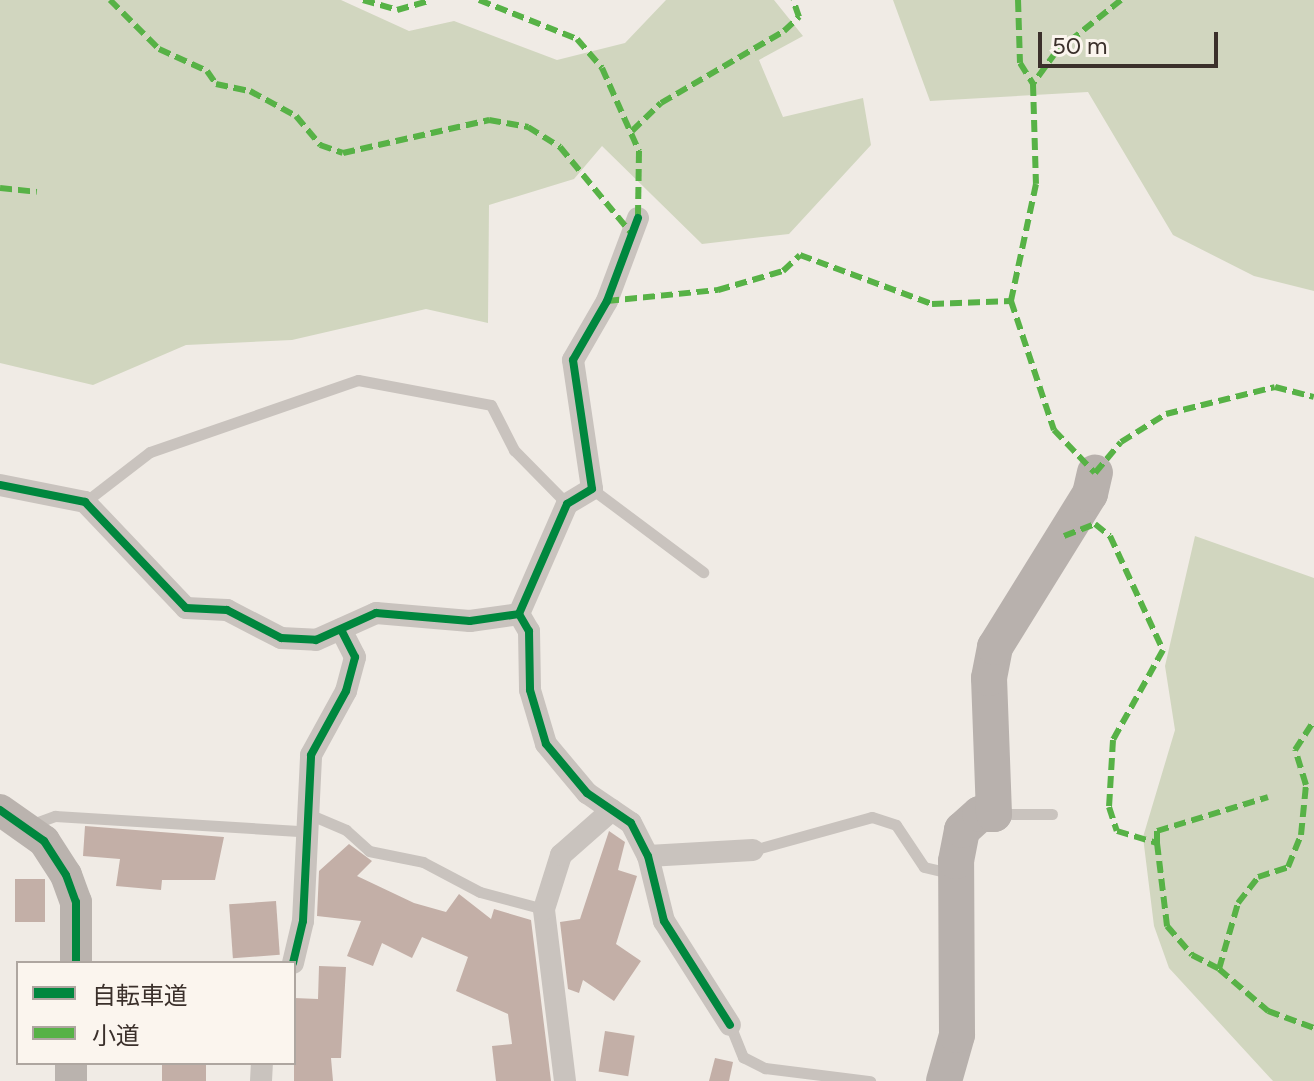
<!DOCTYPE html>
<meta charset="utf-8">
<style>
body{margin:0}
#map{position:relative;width:1314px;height:1081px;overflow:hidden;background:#f0ebe5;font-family:Figtree,"Noto Sans JP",sans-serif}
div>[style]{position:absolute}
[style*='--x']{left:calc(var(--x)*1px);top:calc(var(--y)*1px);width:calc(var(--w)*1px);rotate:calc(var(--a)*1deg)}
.green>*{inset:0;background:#d1d6bf}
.building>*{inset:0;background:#c3afa7;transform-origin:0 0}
.lane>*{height:11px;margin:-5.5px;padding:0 5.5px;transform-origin:5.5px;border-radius:5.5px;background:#c9c3be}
.street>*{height:22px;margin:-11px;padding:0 11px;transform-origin:11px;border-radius:11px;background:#c9c3be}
.secondary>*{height:32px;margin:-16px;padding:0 16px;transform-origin:16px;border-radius:16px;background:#bab3ae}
.primary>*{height:36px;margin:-18px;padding:0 18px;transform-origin:18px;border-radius:18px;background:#b8b1ad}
.quiet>*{height:6px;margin-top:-3px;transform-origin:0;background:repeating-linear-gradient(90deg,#57b246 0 12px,transparent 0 18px)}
.cycleway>*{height:8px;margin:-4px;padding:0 4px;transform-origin:4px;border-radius:4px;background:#00873e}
span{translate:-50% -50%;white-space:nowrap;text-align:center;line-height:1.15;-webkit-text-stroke:6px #fbf5ee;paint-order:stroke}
.legend{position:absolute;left:16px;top:961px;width:280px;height:104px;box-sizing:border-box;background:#fbf5ee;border:2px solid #aea6a0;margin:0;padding:10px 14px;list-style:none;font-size:24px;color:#3b302b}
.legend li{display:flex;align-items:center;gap:16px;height:40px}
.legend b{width:40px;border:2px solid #aea6a0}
.scale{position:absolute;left:1038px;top:32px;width:180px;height:36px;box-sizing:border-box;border:4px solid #3b302b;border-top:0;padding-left:10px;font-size:24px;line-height:28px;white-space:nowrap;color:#3b302b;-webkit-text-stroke:6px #fbf5ee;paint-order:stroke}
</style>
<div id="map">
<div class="green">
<i style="clip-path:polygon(0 0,341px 0,409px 31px,454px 21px,557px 60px,625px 43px,666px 0,774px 0,803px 36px,759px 60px,783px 117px,863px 98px,871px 145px,789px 234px,702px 244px,602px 146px,574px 179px,489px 205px,488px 323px,426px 309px,292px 340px,186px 345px,93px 385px,0 363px)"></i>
<i style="clip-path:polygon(893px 0,1314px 0,1314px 291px,1254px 276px,1173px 235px,1088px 92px,930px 101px)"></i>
<i style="clip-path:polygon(1195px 536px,1314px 578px,1314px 1081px,1273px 1081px,1169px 968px,1154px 926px,1143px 837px,1175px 730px,1165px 666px)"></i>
</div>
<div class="building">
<i style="clip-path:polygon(85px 826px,224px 837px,215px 880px,162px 880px,161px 890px,116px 886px,120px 859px,83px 856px)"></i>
<i style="clip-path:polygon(609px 831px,625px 842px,618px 870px,637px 876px,616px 944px,641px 961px,614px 1001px,583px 980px,579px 993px,568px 989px,560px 922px,580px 919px)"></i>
<i style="clip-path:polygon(349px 844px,372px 861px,357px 876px,414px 903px,446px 912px,459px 894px,491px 919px,494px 909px,531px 920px,551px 1081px,496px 1081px,492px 1046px,512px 1044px,508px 1014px,456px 991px,468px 957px,422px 937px,412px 958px,382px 943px,373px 966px,347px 956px,361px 921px,317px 916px,319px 871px)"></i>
<i style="left:15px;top:879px;width:30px;height:43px"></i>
<i style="left:276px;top:901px;width:54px;height:47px;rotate:86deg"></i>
<i style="clip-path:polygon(319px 966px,346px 967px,341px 1058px,331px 1058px,333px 1081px,294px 1081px,294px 998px,318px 999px)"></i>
<i style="left:605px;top:1031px;width:30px;height:41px;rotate:9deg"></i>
<i style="clip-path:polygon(715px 1058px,733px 1062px,729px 1081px,709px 1081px)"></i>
<i style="left:162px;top:1063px;width:44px;height:18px"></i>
</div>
<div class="lane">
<i style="--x:592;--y:489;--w:139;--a:36.8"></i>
<i style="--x:85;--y:502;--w:82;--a:-37.6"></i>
<i style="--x:150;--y:452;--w:220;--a:-19.1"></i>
<i style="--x:358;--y:380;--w:135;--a:10.6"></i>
<i style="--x:491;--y:405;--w:51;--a:62.9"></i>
<i style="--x:514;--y:450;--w:76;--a:45.5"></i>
<i style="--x:997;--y:814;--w:55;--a:0"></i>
<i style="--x:311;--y:815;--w:38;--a:23"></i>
<i style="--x:346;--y:830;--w:31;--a:42"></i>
<i style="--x:369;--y:851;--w:55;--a:11.5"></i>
<i style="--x:423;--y:862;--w:64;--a:27.8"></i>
<i style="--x:480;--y:892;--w:66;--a:14.9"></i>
<i style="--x:30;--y:825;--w:27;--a:-20"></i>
<i style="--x:55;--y:816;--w:248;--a:3.5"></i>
<i style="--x:753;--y:850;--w:123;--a:-15.5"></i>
<i style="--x:872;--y:817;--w:25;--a:18"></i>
<i style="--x:896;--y:825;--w:50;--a:56.3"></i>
<i style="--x:924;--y:867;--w:28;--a:13"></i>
<i style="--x:730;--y:1025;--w:35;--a:68"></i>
<i style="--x:743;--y:1057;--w:25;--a:27"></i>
<i style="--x:765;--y:1068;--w:106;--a:7.1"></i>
</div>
<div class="street">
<i style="--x:638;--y:218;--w:89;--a:110.5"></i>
<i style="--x:607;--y:301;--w:68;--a:120"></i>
<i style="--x:573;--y:360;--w:130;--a:81.6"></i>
<i style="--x:592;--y:489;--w:29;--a:149"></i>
<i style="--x:567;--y:504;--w:120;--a:113.6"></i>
<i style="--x:519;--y:614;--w:20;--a:60"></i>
<i style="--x:529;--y:631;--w:59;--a:89"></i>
<i style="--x:530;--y:690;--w:56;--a:73.5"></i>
<i style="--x:546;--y:744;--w:64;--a:50.1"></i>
<i style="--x:587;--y:793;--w:53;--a:34.3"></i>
<i style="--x:631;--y:823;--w:37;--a:63"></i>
<i style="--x:648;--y:856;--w:67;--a:76.2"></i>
<i style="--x:664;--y:921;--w:123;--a:57.6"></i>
<i style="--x:0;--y:485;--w:87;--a:11.3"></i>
<i style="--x:85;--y:502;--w:146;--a:46.4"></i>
<i style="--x:186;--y:608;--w:41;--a:2.8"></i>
<i style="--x:227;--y:610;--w:61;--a:27.4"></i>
<i style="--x:281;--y:638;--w:35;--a:3"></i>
<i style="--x:316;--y:640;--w:66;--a:-24.2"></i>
<i style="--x:376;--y:613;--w:94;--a:4.9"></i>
<i style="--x:470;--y:621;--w:49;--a:-8.1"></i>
<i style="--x:648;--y:856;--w:105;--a:-3.3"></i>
<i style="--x:293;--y:963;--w:43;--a:-76.6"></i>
<i style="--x:303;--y:921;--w:166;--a:-87.2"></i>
<i style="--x:311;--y:755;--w:73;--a:-61.3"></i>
<i style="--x:346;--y:691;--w:35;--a:-75"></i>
<i style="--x:355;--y:657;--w:31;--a:-117"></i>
<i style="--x:261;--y:1081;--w:18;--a:-87"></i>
<i style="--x:565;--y:1081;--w:173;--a:-97"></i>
<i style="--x:544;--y:909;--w:57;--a:-72.5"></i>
<i style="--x:561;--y:855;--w:68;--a:-41.4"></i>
</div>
<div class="secondary">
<i style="--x:0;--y:810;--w:54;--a:35.2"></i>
<i style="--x:44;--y:841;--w:40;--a:57.1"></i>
<i style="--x:66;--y:875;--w:29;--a:70"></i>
<i style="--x:76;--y:902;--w:61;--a:90"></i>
<i style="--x:71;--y:1081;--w:18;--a:-90"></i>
</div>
<div class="primary">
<i style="--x:944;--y:1081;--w:48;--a:-74.2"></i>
<i style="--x:957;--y:1035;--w:174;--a:-90.3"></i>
<i style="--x:956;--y:861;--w:32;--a:-79"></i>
<i style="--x:962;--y:830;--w:24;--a:-42"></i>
<i style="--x:980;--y:814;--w:14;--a:0"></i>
<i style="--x:994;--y:814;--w:136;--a:-92.1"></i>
<i style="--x:989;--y:678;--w:32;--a:-79"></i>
<i style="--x:995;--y:647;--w:180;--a:-58.2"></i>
<i style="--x:1090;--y:494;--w:22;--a:-77"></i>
</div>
<div class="quiet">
<i style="--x:110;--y:0;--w:69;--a:45"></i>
<i style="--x:159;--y:49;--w:53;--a:24.6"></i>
<i style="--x:207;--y:71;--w:16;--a:55"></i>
<i style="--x:216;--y:84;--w:35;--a:12"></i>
<i style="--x:250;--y:91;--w:52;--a:28.5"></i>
<i style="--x:296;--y:116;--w:38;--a:50"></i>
<i style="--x:320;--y:145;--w:24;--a:19"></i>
<i style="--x:343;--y:153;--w:150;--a:-12.7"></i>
<i style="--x:489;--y:120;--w:40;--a:10"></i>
<i style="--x:528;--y:127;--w:38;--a:32"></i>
<i style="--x:560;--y:147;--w:113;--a:50.4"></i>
<i style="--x:363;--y:0;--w:35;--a:16"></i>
<i style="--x:397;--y:10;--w:35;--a:-16"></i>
<i style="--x:479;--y:0;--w:105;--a:21.7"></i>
<i style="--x:577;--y:39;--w:38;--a:49"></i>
<i style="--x:602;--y:68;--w:91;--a:66"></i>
<i style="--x:639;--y:151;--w:67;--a:90.9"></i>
<i style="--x:1018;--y:0;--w:63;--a:88.2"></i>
<i style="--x:1020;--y:63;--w:25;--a:58"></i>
<i style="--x:1121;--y:0;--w:83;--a:141.3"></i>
<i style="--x:1056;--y:52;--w:39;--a:126"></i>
<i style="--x:1033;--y:84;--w:100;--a:88.3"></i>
<i style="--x:1036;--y:184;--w:120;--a:102.1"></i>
<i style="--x:1011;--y:301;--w:136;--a:71.6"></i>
<i style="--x:1054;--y:430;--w:59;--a:46.4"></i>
<i style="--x:1095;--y:473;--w:40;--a:-50"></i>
<i style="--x:1121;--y:442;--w:53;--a:-31.9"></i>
<i style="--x:1166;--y:414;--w:112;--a:-13.9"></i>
<i style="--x:1275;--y:387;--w:40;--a:14.4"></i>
<i style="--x:632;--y:131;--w:40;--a:-44"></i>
<i style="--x:661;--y:103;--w:143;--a:-30.3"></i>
<i style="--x:784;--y:31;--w:21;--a:-43"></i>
<i style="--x:799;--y:17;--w:18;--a:-109"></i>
<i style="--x:0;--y:188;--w:37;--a:6"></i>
<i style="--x:607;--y:301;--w:112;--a:-5.7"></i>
<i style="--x:718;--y:290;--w:68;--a:-16.3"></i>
<i style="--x:783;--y:271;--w:23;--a:-43"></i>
<i style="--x:800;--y:255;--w:141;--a:20.4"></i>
<i style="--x:932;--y:304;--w:79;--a:-2.2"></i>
<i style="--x:1064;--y:536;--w:33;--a:-21"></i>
<i style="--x:1095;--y:524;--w:19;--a:39"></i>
<i style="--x:1110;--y:536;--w:126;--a:65.1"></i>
<i style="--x:1163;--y:650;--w:103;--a:119.1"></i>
<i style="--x:1113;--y:740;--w:67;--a:93.4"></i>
<i style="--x:1109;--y:807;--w:25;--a:72"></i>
<i style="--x:1117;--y:831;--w:42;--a:16.7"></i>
<i style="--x:1157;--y:843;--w:84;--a:83.1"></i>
<i style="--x:1167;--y:926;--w:38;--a:49"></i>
<i style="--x:1192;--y:955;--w:30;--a:27"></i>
<i style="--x:1219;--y:969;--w:69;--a:-73.9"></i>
<i style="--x:1238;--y:903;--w:33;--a:-52"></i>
<i style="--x:1258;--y:877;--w:32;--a:-18"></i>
<i style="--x:1288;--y:867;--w:35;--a:-68"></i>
<i style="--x:1301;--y:835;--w:50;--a:-84.3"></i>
<i style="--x:1306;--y:785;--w:37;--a:-107"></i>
<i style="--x:1295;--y:750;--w:35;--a:-57"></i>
<i style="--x:1157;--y:843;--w:12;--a:-90"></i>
<i style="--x:1157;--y:831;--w:116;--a:-17"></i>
<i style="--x:1219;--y:969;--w:65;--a:40.6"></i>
<i style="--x:1268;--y:1011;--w:49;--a:20.3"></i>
</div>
<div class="cycleway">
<i style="--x:638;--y:218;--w:89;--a:110.5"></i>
<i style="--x:607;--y:301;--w:68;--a:120"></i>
<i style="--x:573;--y:360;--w:130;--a:81.6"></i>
<i style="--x:592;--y:489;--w:29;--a:149"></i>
<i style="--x:567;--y:504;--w:120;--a:113.6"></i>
<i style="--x:519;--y:614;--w:20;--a:60"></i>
<i style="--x:529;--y:631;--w:59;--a:89"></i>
<i style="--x:530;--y:690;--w:56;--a:73.5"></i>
<i style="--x:546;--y:744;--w:64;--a:50.1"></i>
<i style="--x:587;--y:793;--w:53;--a:34.3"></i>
<i style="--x:631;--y:823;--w:37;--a:63"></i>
<i style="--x:648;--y:856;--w:67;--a:76.2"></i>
<i style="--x:664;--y:921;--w:123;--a:57.6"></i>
<i style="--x:0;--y:485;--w:87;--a:11.3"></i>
<i style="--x:85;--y:502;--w:146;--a:46.4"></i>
<i style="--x:186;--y:608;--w:41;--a:2.8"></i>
<i style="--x:227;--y:610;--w:61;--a:27.4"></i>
<i style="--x:281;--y:638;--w:35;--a:3"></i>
<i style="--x:316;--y:640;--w:66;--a:-24.2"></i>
<i style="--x:376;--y:613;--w:94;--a:4.9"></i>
<i style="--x:470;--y:621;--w:49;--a:-8.1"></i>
<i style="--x:0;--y:810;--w:54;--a:35.2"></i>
<i style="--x:44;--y:841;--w:40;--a:57.1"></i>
<i style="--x:66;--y:875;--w:29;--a:70"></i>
<i style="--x:76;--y:902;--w:61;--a:90"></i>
<i style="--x:293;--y:963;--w:43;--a:-76.6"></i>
<i style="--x:303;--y:921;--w:166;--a:-87.2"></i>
<i style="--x:311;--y:755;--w:73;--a:-61.3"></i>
<i style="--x:346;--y:691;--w:35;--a:-75"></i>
<i style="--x:355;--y:657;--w:31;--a:-117"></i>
</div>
<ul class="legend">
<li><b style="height:10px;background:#00873e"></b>自転車道</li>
<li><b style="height:10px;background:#57b246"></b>小道</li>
</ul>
<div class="scale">50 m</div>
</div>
